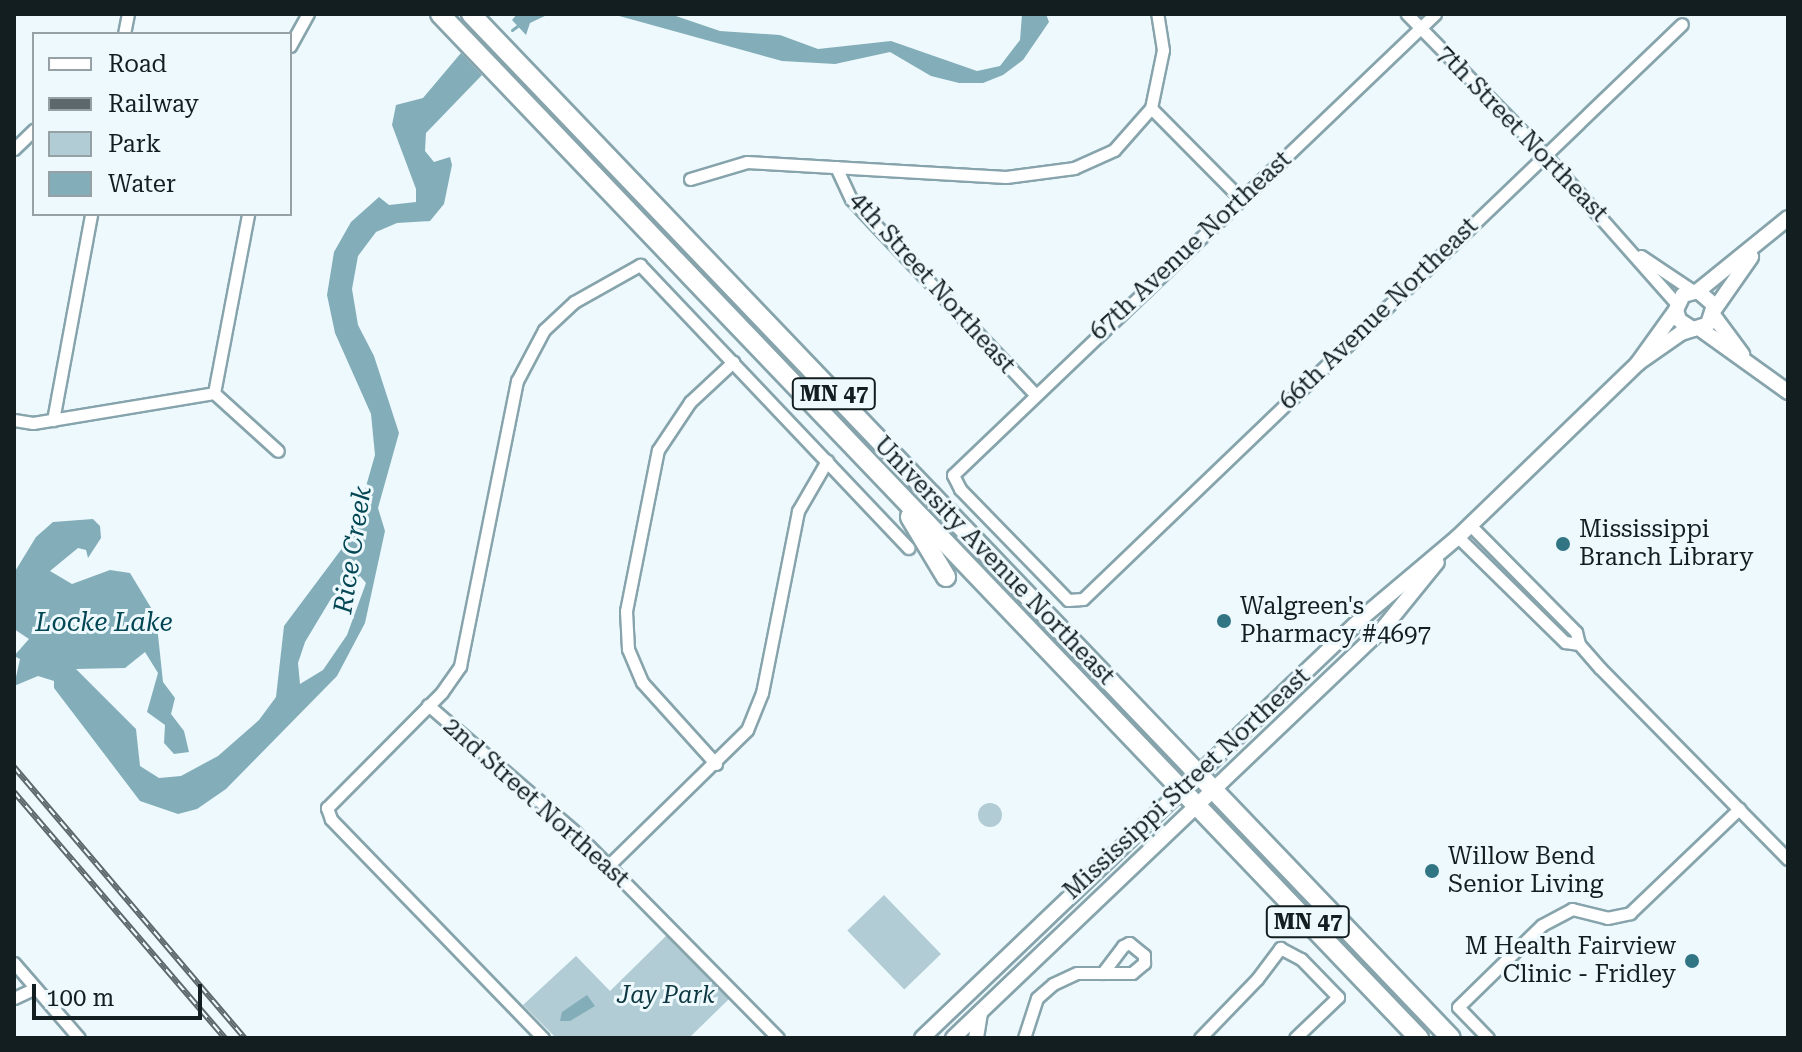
<!DOCTYPE html>
<style>
body{margin:0}
#map{position:relative;width:1802px;height:1052px;overflow:hidden;background:#edf9fd;font-family:"Roboto Serif",serif}
div>[style]{position:absolute}
[style*='--x']{left:calc(var(--x)*1px);top:calc(var(--y)*1px);width:calc(var(--w)*1px);rotate:calc(var(--a)*1deg)}
.green>*{inset:0;background:#b1ccd4;transform-origin:0 0}
.round{border-radius:50%}
.water>*{inset:0;background:#83aeb9}
.stream>*{height:3px;margin:-1.5px;padding:0 1.5px;transform-origin:1.5px;border-radius:1.5px;background:#83aeb9}
.roads{filter:drop-shadow(2px 0 #87a4ac) drop-shadow(-2px 0 #87a4ac) drop-shadow(0 2px #87a4ac) drop-shadow(0 -2px #87a4ac)}
.minor>*{height:11px;margin:-5.5px;padding:0 5.5px;transform-origin:5.5px;border-radius:5.5px;background:#fff}
.tertiary>*{height:14px;margin:-7px;padding:0 7px;transform-origin:7px;border-radius:7px;background:#fff}
.primary>*{height:18px;margin:-9px;padding:0 9px;transform-origin:9px;border-radius:9px;background:#fff}
.rail>*{height:6px;margin-top:-3px;transform-origin:0;background:repeating-linear-gradient(90deg,#edf9fd 0 9px,#5c686b 0 18px);box-sizing:border-box;border-block:2px solid #5c686b}
.dots>*{width:22px;height:22px;translate:-50% -50%;box-sizing:border-box;border:4px solid #edf9fd;border-radius:50%}
span{translate:-50% -50%;white-space:nowrap;text-align:center;line-height:1.15;-webkit-text-stroke:6px #edf9fd;paint-order:stroke}
.shield-label span{padding:2px 6px;background:#edf9fd;border:2px solid;border-radius:6px;-webkit-text-stroke-width:0}
.shield-label{font-size:22px;color:#131e21;font-weight:700}
.street-label{font-size:24px;color:#131e21}
.poi-label{font-size:24px;color:#131e21}
.left{translate:0 -50%;text-align:left}
.right{translate:-100% -50%;text-align:right}
.park-label{font-size:24px;color:#0d3740;font-style:italic}
.water-label{font-size:26px;color:#044754;font-style:italic}
.frame{position:absolute;inset:0;border:16px solid #131e21;pointer-events:none}
.legend{position:absolute;left:32px;top:32px;width:260px;height:184px;box-sizing:border-box;background:#edf9fd;border:2px solid #96a1a5;margin:0;padding:10px 14px;list-style:none;font-size:24px;color:#131e21}
.legend li{display:flex;align-items:center;gap:16px;height:40px}
.legend b{width:40px;border:2px solid #96a1a5}
.scale{position:absolute;left:32px;top:984px;width:170px;height:36px;box-sizing:border-box;border:4px solid #131e21;border-top:0;padding-left:10px;font-size:24px;line-height:28px;white-space:nowrap;color:#131e21;-webkit-text-stroke:6px #edf9fd;paint-order:stroke}
</style>
<div id="map">
<div class="green">
<i class="round" style="left:978px;top:803px;width:24px;height:24px"></i>
<i style="left:884px;top:895px;width:82px;height:51px;rotate:46deg"></i>
<i style="clip-path:polygon(667px 935px,730px 998px,689px 1038px,556px 1038px,523px 1005px,576px 956px,610px 991px)"></i>
</div>
<div class="water">
<i style="clip-path:polygon(517px 14px,549px 14px,530px 23px,526px 35px,512px 20px)"></i>
<i style="clip-path:polygon(612px 14px,670px 14px,720px 31px,780px 35px,818px 49px,891px 41px,977px 71px,1000px 66px,1020px 40px,1022px 14px,1046px 14px,1049px 22px,1023px 60px,1003px 75px,983px 83px,959px 83px,931px 76px,890px 52px,835px 64px,782px 61px)"></i>
<i style="clip-path:polygon(evenodd,461px 53px,482px 75px,426px 133px,425px 151px,434px 162px,450px 157px,452px 165px,444px 204px,430px 221px,397px 223px,376px 232px,358px 256px,352px 289px,358px 325px,374px 356px,399px 433px,378px 508px,385px 531px,365px 623px,337px 676px,226px 789px,197px 809px,178px 814px,140px 801px,54px 688px,54px 681px,38px 676px,14px 686px,20px 659px,14px 656px,29px 639px,14px 629px,14px 573px,36px 537px,53px 522px,93px 519px,100px 526px,101px 538px,88px 558px,86px 550px,78px 548px,50px 571px,72px 584px,110px 570px,130px 573px,156px 616px,163px 682px,175px 698px,171px 714px,184px 731px,189px 752px,174px 754px,164px 743px,165px 725px,147px 712px,158px 673px,145px 652px,125px 668px,76px 669px,136px 729px,140px 766px,159px 778px,181px 776px,218px 756px,259px 720px,276px 697px,284px 626px,352px 535px,375px 455px,371px 414px,335px 333px,327px 295px,334px 252px,351px 222px,379px 197px,389px 205px,416px 202px,416px 189px,392px 125px,396px 105px,423px 98px,461px 53px,360px 576px,366px 583px,347px 635px,323px 670px,300px 684px,298px 663px,305px 642px,332px 597px,360px 576px)"></i>
<i style="clip-path:polygon(587px 995px,595px 1006px,570px 1021px,560px 1021px,562px 1012px)"></i>
</div>
<div class="stream">
<i style="--x:512;--y:30;--w:10;--a:-37"></i>
</div>
<div class="roads">
<div class="minor">
<i style="--x:1407;--y:14;--w:197;--a:45.6"></i>
<i style="--x:1545;--y:155;--w:199;--a:48.5"></i>
<i style="--x:1435;--y:14;--w:667;--a:136.28"></i>
<i style="--x:953;--y:475;--w:16;--a:63"></i>
<i style="--x:960;--y:489;--w:155;--a:45.8"></i>
<i style="--x:1068;--y:600;--w:15;--a:-4"></i>
<i style="--x:1083;--y:599;--w:830;--a:-43.83"></i>
<i style="--x:124;--y:34;--w:20;--a:-79"></i>
<i style="--x:290;--y:46;--w:37;--a:-61"></i>
<i style="--x:1151;--y:108;--w:128;--a:45.3"></i>
<i style="--x:14;--y:149;--w:28;--a:-44"></i>
<i style="--x:836;--y:167;--w:35;--a:65"></i>
<i style="--x:851;--y:199;--w:268;--a:46.7"></i>
<i style="--x:690;--y:179;--w:59;--a:-16.6"></i>
<i style="--x:747;--y:162;--w:259;--a:3.3"></i>
<i style="--x:1006;--y:177;--w:69;--a:-7.5"></i>
<i style="--x:1074;--y:168;--w:44;--a:-24.2"></i>
<i style="--x:1114;--y:150;--w:56;--a:-48.6"></i>
<i style="--x:1151;--y:108;--w:59;--a:-78.3"></i>
<i style="--x:1163;--y:50;--w:36;--a:-99"></i>
<i style="--x:1641;--y:256;--w:63;--a:33.9"></i>
<i style="--x:214;--y:393;--w:86;--a:42.2"></i>
<i style="--x:14;--y:420;--w:19;--a:9"></i>
<i style="--x:33;--y:423;--w:183;--a:-9.4"></i>
<i style="--x:214;--y:393;--w:182;--a:-79.2"></i>
<i style="--x:53;--y:420;--w:209;--a:-79.5"></i>
<i style="--x:1470;--y:525;--w:151;--a:45.3"></i>
<i style="--x:1576;--y:632;--w:12;--a:76"></i>
<i style="--x:1579;--y:644;--w:32;--a:49"></i>
<i style="--x:1600;--y:668;--w:268;--a:45.5"></i>
<i style="--x:1458;--y:537;--w:150;--a:44.5"></i>
<i style="--x:1565;--y:642;--w:14;--a:8"></i>
<i style="--x:428;--y:705;--w:194;--a:40.8"></i>
<i style="--x:575;--y:832;--w:289;--a:45.4"></i>
<i style="--x:716;--y:764;--w:110;--a:-132.1"></i>
<i style="--x:642;--y:682;--w:36;--a:-113"></i>
<i style="--x:628;--y:649;--w:38;--a:-93"></i>
<i style="--x:626;--y:611;--w:164;--a:-78.8"></i>
<i style="--x:658;--y:450;--w:58;--a:-56.3"></i>
<i style="--x:690;--y:402;--w:59;--a:-42.9"></i>
<i style="--x:609;--y:865;--w:193;--a:-44.4"></i>
<i style="--x:747;--y:730;--w:40;--a:-68"></i>
<i style="--x:762;--y:693;--w:186;--a:-78.8"></i>
<i style="--x:798;--y:511;--w:58;--a:-59.9"></i>
<i style="--x:14;--y:963;--w:99;--a:49.1"></i>
<i style="--x:14;--y:998;--w:23;--a:-25"></i>
<i style="--x:543;--y:1038;--w:305;--a:-134.1"></i>
<i style="--x:331;--y:819;--w:12;--a:-110"></i>
<i style="--x:327;--y:808;--w:163;--a:-45.2"></i>
<i style="--x:442;--y:692;--w:32;--a:-55"></i>
<i style="--x:460;--y:666;--w:291;--a:-78.7"></i>
<i style="--x:517;--y:381;--w:58;--a:-62.1"></i>
<i style="--x:544;--y:330;--w:41;--a:-43"></i>
<i style="--x:574;--y:302;--w:76;--a:-29.3"></i>
<i style="--x:640;--y:265;--w:390;--a:46.5"></i>
<i style="--x:1024;--y:1038;--w:42;--a:-72"></i>
<i style="--x:1037;--y:998;--w:21;--a:-41"></i>
<i style="--x:1053;--y:984;--w:26;--a:-25"></i>
<i style="--x:1077;--y:973;--w:55;--a:0"></i>
<i style="--x:1132;--y:973;--w:16;--a:-40"></i>
<i style="--x:1144;--y:963;--w:8;--a:-90"></i>
<i style="--x:1144;--y:955;--w:19;--a:-141"></i>
<i style="--x:1129;--y:943;--w:7;--a:153"></i>
<i style="--x:1123;--y:946;--w:34;--a:127"></i>
<i style="--x:1200;--y:1038;--w:82;--a:-46"></i>
<i style="--x:1257;--y:979;--w:39;--a:-53"></i>
<i style="--x:1280;--y:948;--w:24;--a:28"></i>
<i style="--x:1301;--y:959;--w:53;--a:45.8"></i>
<i style="--x:1338;--y:997;--w:59;--a:136.4"></i>
<i style="--x:1488;--y:1038;--w:43;--a:-134.1"></i>
<i style="--x:1458;--y:1007;--w:117;--a:-44.3"></i>
<i style="--x:1542;--y:925;--w:34;--a:-28"></i>
<i style="--x:1572;--y:909;--w:36;--a:14"></i>
<i style="--x:1607;--y:918;--w:24;--a:-12"></i>
<i style="--x:1630;--y:913;--w:151;--a:-43.7"></i>
</div>
<div class="tertiary">
<i style="--x:1698;--y:291;--w:116;--a:-39"></i>
<i style="--x:1714;--y:310;--w:65;--a:-55.1"></i>
<i style="--x:1713;--y:315;--w:49;--a:53.4"></i>
<i style="--x:1699;--y:328;--w:110;--a:35.7"></i>
<i style="--x:1638;--y:363;--w:52;--a:-34.9"></i>
<i style="--x:1681;--y:333;--w:28;--a:-18"></i>
<i style="--x:1708;--y:324;--w:20;--a:-72"></i>
<i style="--x:1714;--y:305;--w:21;--a:-139"></i>
<i style="--x:1698;--y:291;--w:16;--a:165"></i>
<i style="--x:1683;--y:295;--w:17;--a:115"></i>
<i style="--x:1676;--y:310;--w:10;--a:73"></i>
<i style="--x:1679;--y:320;--w:17;--a:33"></i>
<i style="--x:922;--y:1038;--w:610;--a:-43.67"></i>
<i style="--x:1363;--y:617;--w:124;--a:-40.1"></i>
<i style="--x:1458;--y:537;--w:250;--a:-44"></i>
<i style="--x:1638;--y:363;--w:65;--a:-54.4"></i>
<i style="--x:953;--y:1038;--w:597;--a:-43.64"></i>
<i style="--x:1385;--y:626;--w:82;--a:-50.9"></i>
<i style="--x:976;--y:1038;--w:26;--a:-81"></i>
</div>
<div class="primary">
<i style="--x:440;--y:14;--w:1417;--a:46.29"></i>
<i style="--x:471;--y:14;--w:1417;--a:46.26"></i>
<i style="--x:910;--y:517;--w:70;--a:59"></i>
</div>
</div>
<div class="rail">
<i style="--x:14;--y:767;--w:356;--a:49.6"></i>
<i style="--x:14;--y:792;--w:324;--a:49.4"></i>
</div>
<div class="dots">
<i style="left:1563px;top:544px;background:#317585"></i>
<i style="left:1224px;top:621px;background:#317585"></i>
<i style="left:1432px;top:871px;background:#317585"></i>
<i style="left:1692px;top:961px;background:#317585"></i>
</div>
<div class="shield-label">
<span style="left:834px;top:394px">MN 47</span>
<span style="left:1308px;top:922px">MN 47</span>
</div>
<div class="street-label">
<span style="left:1522px;top:134px;rotate:46deg">7th Street Northeast</span>
<span style="left:1191px;top:246px;rotate:-43deg">67th Avenue Northeast</span>
<span style="left:932px;top:283px;rotate:48deg">4th Street Northeast</span>
<span style="left:1379px;top:314px;rotate:-44deg">66th Avenue Northeast</span>
<span style="left:994px;top:561px;rotate:46deg">University Avenue Northeast</span>
<span style="left:1187px;top:784px;rotate:-43deg">Mississippi Street Northeast</span>
<span style="left:536px;top:803px;rotate:42deg">2nd Street Northeast</span>
</div>
<div class="poi-label">
<span class="left" style="left:1579px;top:544px">Mississippi<br>Branch Library</span>
<span class="left" style="left:1240px;top:621px">Walgreen's<br>Pharmacy #4697</span>
<span class="left" style="left:1448px;top:871px">Willow Bend<br>Senior Living</span>
<span class="right" style="left:1676px;top:961px">M Health Fairview<br>Clinic - Fridley</span>
</div>
<div class="park-label">
<span style="left:666px;top:996px">Jay Park</span>
</div>
<div class="water-label">
<span style="left:353px;top:550px;rotate:-81deg">Rice Creek</span>
<span style="left:104px;top:623px">Locke Lake</span>
</div>
<div class="frame"></div>
<ul class="legend">
<li><b style="height:10px;background:#fff"></b>Road</li>
<li><b style="height:10px;background:#5c686b"></b>Railway</li>
<li><b style="height:22px;background:#b1ccd4"></b>Park</li>
<li><b style="height:22px;background:#83aeb9"></b>Water</li>
</ul>
<div class="scale">100 m</div>
</div>
